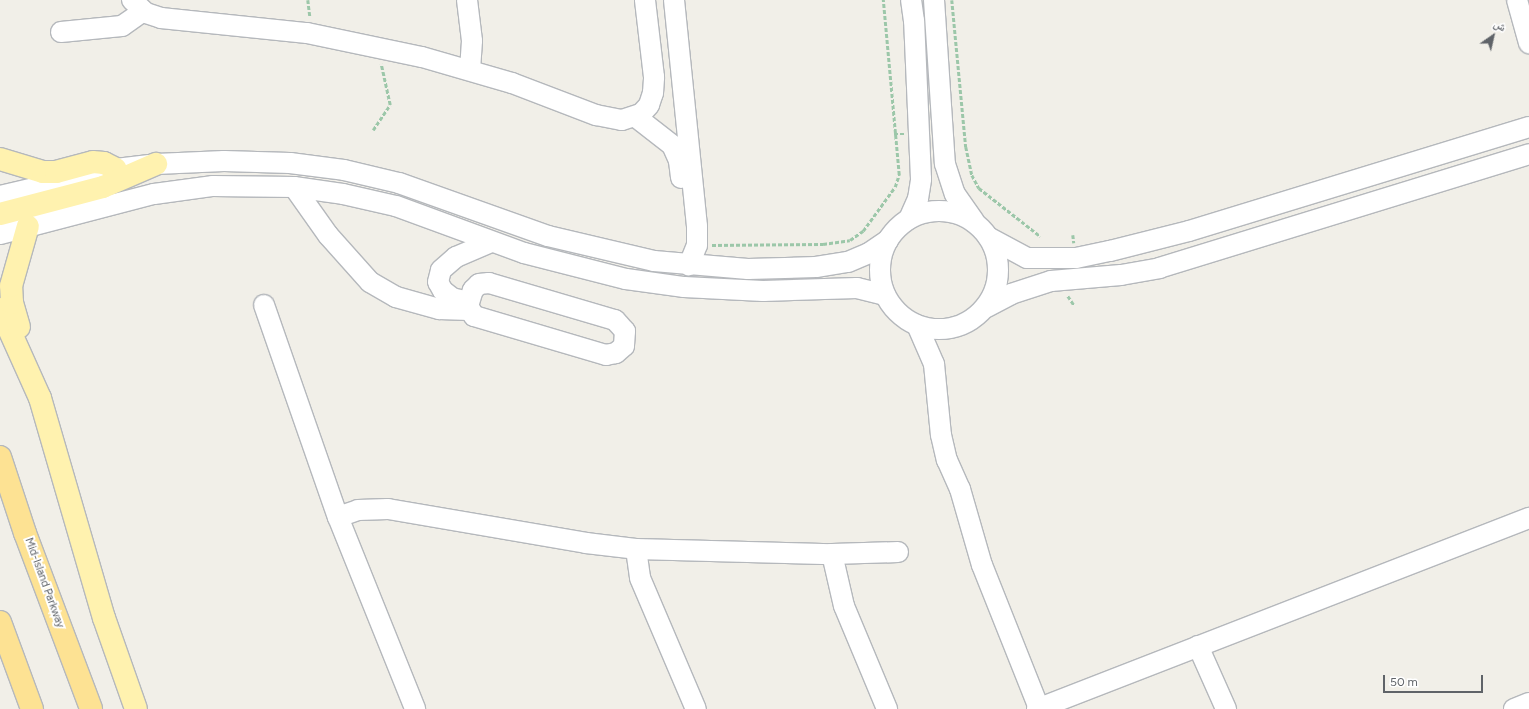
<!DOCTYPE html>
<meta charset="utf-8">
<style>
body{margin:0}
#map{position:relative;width:1529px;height:709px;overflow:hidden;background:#f1efe8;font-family:Figtree,"Noto Naskh Arabic",sans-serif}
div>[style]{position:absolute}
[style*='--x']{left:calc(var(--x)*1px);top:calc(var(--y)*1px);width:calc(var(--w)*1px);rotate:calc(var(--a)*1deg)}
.path>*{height:2.5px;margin-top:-1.25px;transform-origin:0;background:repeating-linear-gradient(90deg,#9cc7a9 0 4px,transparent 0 6px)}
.roads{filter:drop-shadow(1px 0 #b5b8bc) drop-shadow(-1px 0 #b5b8bc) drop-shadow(0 1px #b5b8bc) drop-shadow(0 -1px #b5b8bc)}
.minor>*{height:20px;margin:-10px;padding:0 10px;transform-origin:10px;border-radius:10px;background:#fff}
.minor>.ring{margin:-10px;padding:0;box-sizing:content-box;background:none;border:20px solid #fff;border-radius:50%}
.major>*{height:22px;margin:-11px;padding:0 11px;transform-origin:11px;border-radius:11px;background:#fff2af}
.highway>*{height:22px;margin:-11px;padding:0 11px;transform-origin:11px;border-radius:11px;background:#fde293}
span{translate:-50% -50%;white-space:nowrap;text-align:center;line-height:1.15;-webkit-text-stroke:4px #fff;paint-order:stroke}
.street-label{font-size:11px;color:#5f6368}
.north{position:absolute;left:1473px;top:16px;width:40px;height:40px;-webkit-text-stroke:3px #fff;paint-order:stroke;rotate:34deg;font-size:11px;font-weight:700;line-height:16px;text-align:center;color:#5f6368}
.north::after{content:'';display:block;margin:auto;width:14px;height:18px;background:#5f6368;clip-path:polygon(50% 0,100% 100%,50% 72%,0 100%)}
.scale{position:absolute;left:1383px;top:675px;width:100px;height:18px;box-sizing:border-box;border:2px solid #5f6368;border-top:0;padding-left:5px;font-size:12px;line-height:14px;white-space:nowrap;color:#5f6368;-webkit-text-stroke:3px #fff;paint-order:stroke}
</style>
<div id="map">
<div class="path">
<i style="--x:308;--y:0;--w:17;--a:83"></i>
<i style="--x:952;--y:0;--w:148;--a:84.6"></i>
<i style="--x:966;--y:147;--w:29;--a:78"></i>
<i style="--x:972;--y:175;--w:15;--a:62"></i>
<i style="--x:979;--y:188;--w:78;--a:38.2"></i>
<i style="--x:373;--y:130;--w:30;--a:-56"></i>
<i style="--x:390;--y:105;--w:42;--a:-102.4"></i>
<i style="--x:894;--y:134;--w:10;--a:0"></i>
<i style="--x:1073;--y:235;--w:8;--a:83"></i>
<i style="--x:712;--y:245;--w:111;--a:-0.5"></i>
<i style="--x:823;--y:244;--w:27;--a:-8"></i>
<i style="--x:850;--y:240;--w:16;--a:-35"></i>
<i style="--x:863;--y:231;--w:54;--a:-54"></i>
<i style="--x:895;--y:187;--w:13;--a:-72"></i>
<i style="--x:899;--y:175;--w:176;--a:-95.2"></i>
<i style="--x:1068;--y:296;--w:11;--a:56"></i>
</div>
<div class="roads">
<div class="minor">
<i style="--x:132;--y:0;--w:19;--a:43"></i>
<i style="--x:146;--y:13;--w:16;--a:18"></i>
<i style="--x:161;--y:18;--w:147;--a:5.9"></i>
<i style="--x:307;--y:33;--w:117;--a:11.8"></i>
<i style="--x:422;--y:57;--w:94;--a:16.1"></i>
<i style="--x:512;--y:83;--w:90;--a:20.9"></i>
<i style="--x:596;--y:115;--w:26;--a:11"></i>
<i style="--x:622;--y:120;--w:20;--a:-18"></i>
<i style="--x:641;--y:114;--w:12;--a:-48"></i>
<i style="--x:649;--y:105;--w:13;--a:-72"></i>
<i style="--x:653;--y:93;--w:16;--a:-86"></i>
<i style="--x:654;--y:77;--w:78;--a:-96.7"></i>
<i style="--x:467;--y:0;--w:41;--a:83"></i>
<i style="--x:472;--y:41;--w:29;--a:94"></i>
<i style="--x:674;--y:0;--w:227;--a:84.2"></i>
<i style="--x:697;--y:226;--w:19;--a:90"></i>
<i style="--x:697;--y:245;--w:22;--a:112"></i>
<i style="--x:934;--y:0;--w:164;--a:86.2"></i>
<i style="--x:945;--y:164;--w:32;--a:72"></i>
<i style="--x:955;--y:194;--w:33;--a:55"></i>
<i style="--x:1517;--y:0;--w:45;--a:74.4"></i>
<i style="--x:61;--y:32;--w:61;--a:-5.6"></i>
<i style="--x:122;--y:26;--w:19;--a:-35"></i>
<i style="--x:636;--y:117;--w:46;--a:37.9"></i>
<i style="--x:672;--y:145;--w:17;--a:66"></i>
<i style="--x:679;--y:161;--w:17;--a:83"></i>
<i style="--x:294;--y:187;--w:59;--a:54.7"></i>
<i style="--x:328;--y:235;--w:63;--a:48.2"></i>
<i style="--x:370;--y:282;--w:30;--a:30"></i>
<i style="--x:396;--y:297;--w:45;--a:15.6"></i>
<i style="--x:439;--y:309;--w:30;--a:2"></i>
<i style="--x:0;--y:196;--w:119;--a:-13.1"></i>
<i style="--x:116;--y:169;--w:40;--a:-7.1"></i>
<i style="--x:156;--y:164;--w:68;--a:-2.5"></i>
<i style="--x:224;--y:161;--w:66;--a:1.7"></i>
<i style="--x:290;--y:163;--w:54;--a:7.4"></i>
<i style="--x:344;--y:170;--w:57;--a:13.3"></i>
<i style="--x:399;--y:183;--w:158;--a:19.6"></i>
<i style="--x:548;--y:236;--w:109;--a:13.3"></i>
<i style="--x:654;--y:261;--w:94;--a:4.9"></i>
<i style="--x:748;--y:269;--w:68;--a:-1.7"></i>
<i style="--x:816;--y:267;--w:32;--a:-9"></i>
<i style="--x:848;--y:262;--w:23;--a:-23"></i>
<i style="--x:869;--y:253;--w:23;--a:-34"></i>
<i class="ring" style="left:880px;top:211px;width:98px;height:98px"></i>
<i style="--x:909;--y:219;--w:22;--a:-66"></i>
<i style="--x:918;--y:199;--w:20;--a:-81"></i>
<i style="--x:921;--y:179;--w:158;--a:-92.5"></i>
<i style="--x:914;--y:21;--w:21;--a:-98"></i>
<i style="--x:0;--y:234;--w:159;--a:-14.6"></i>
<i style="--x:154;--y:194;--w:60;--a:-7.7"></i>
<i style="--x:213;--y:186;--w:81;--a:0.7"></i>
<i style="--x:294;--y:187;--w:49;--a:8.1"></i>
<i style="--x:343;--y:194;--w:54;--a:12.8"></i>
<i style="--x:396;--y:206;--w:136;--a:20.2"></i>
<i style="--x:524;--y:253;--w:105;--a:14.3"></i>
<i style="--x:626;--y:279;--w:59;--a:7.9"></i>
<i style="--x:684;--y:287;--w:79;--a:2.9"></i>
<i style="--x:763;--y:291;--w:94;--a:-1.8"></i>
<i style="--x:857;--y:288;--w:29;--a:14"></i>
<i style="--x:988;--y:237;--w:44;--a:28.3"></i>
<i style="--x:1027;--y:258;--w:49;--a:0"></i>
<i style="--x:1076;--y:258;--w:35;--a:-12"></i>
<i style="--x:1110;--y:251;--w:81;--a:-14.2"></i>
<i style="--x:1189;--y:231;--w:356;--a:-17"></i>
<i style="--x:489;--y:283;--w:131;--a:16.4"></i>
<i style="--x:615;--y:320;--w:15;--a:48"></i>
<i style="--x:625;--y:331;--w:15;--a:94"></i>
<i style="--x:624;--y:346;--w:11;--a:139"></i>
<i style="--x:616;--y:353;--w:10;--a:169"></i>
<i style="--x:606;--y:355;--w:138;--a:-163.5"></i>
<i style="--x:474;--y:316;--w:12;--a:-121"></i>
<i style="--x:468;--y:306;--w:17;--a:-73"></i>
<i style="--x:473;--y:290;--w:8;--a:-45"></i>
<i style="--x:479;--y:284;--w:10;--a:-6"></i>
<i style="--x:469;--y:302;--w:17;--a:-167"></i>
<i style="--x:452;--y:298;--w:11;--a:-142"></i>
<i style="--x:443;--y:291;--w:10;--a:-119"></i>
<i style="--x:438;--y:282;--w:12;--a:-76"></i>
<i style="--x:441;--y:270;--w:20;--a:-41"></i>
<i style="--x:456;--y:257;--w:38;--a:-23"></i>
<i style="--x:264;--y:305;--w:225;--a:70.8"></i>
<i style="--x:338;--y:517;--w:207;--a:68.1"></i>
<i style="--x:987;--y:307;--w:27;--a:-28"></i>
<i style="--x:1011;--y:294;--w:42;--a:-18"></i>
<i style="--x:1051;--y:281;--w:70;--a:-4.9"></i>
<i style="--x:1121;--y:275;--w:39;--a:-10"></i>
<i style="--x:1159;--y:268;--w:387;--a:-17.1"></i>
<i style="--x:917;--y:325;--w:43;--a:66.4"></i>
<i style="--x:934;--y:364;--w:71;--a:84.4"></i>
<i style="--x:941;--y:435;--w:26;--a:77"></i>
<i style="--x:947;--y:460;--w:32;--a:66"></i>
<i style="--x:960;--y:489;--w:79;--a:73.9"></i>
<i style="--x:982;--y:565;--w:154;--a:68.3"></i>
<i style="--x:338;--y:517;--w:21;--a:-19"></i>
<i style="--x:358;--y:510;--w:30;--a:-2"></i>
<i style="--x:388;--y:509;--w:201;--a:9.7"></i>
<i style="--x:586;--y:543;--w:50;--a:6.8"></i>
<i style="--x:636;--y:549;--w:196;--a:1.5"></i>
<i style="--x:832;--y:554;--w:66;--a:-1.7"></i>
<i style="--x:636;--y:549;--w:29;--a:82"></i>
<i style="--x:640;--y:578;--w:142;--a:66.9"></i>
<i style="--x:832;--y:554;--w:53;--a:77"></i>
<i style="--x:844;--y:606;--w:112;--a:67.3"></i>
<i style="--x:1198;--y:646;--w:69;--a:66"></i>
<i style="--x:1037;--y:709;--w:528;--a:-21.22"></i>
<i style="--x:1514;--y:709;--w:16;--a:-22"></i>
</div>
<div class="major">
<i style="--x:0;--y:159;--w:45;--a:16.8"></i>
<i style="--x:43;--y:172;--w:13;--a:0"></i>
<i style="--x:56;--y:172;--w:38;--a:-15"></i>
<i style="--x:93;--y:162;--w:11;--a:5"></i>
<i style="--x:104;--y:163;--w:13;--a:27"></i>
<i style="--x:0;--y:214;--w:106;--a:-14.7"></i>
<i style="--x:103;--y:187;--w:58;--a:-23.5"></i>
<i style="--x:0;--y:309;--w:98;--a:65.8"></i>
<i style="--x:40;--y:398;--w:229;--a:73.8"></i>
<i style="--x:104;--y:618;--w:96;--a:70.6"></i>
<i style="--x:19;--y:327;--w:25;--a:-106"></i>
<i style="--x:12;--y:303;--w:17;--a:-93"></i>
<i style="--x:11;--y:286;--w:62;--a:-74.2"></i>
</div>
<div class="highway">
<i style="--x:0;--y:457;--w:80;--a:71.8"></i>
<i style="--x:25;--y:533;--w:188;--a:69.4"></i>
<i style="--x:0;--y:622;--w:93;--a:69.8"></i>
</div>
</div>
<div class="street-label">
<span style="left:44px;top:583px;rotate:70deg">Mid-Island Parkway</span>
</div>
<div class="north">ش</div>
<div class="scale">50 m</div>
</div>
